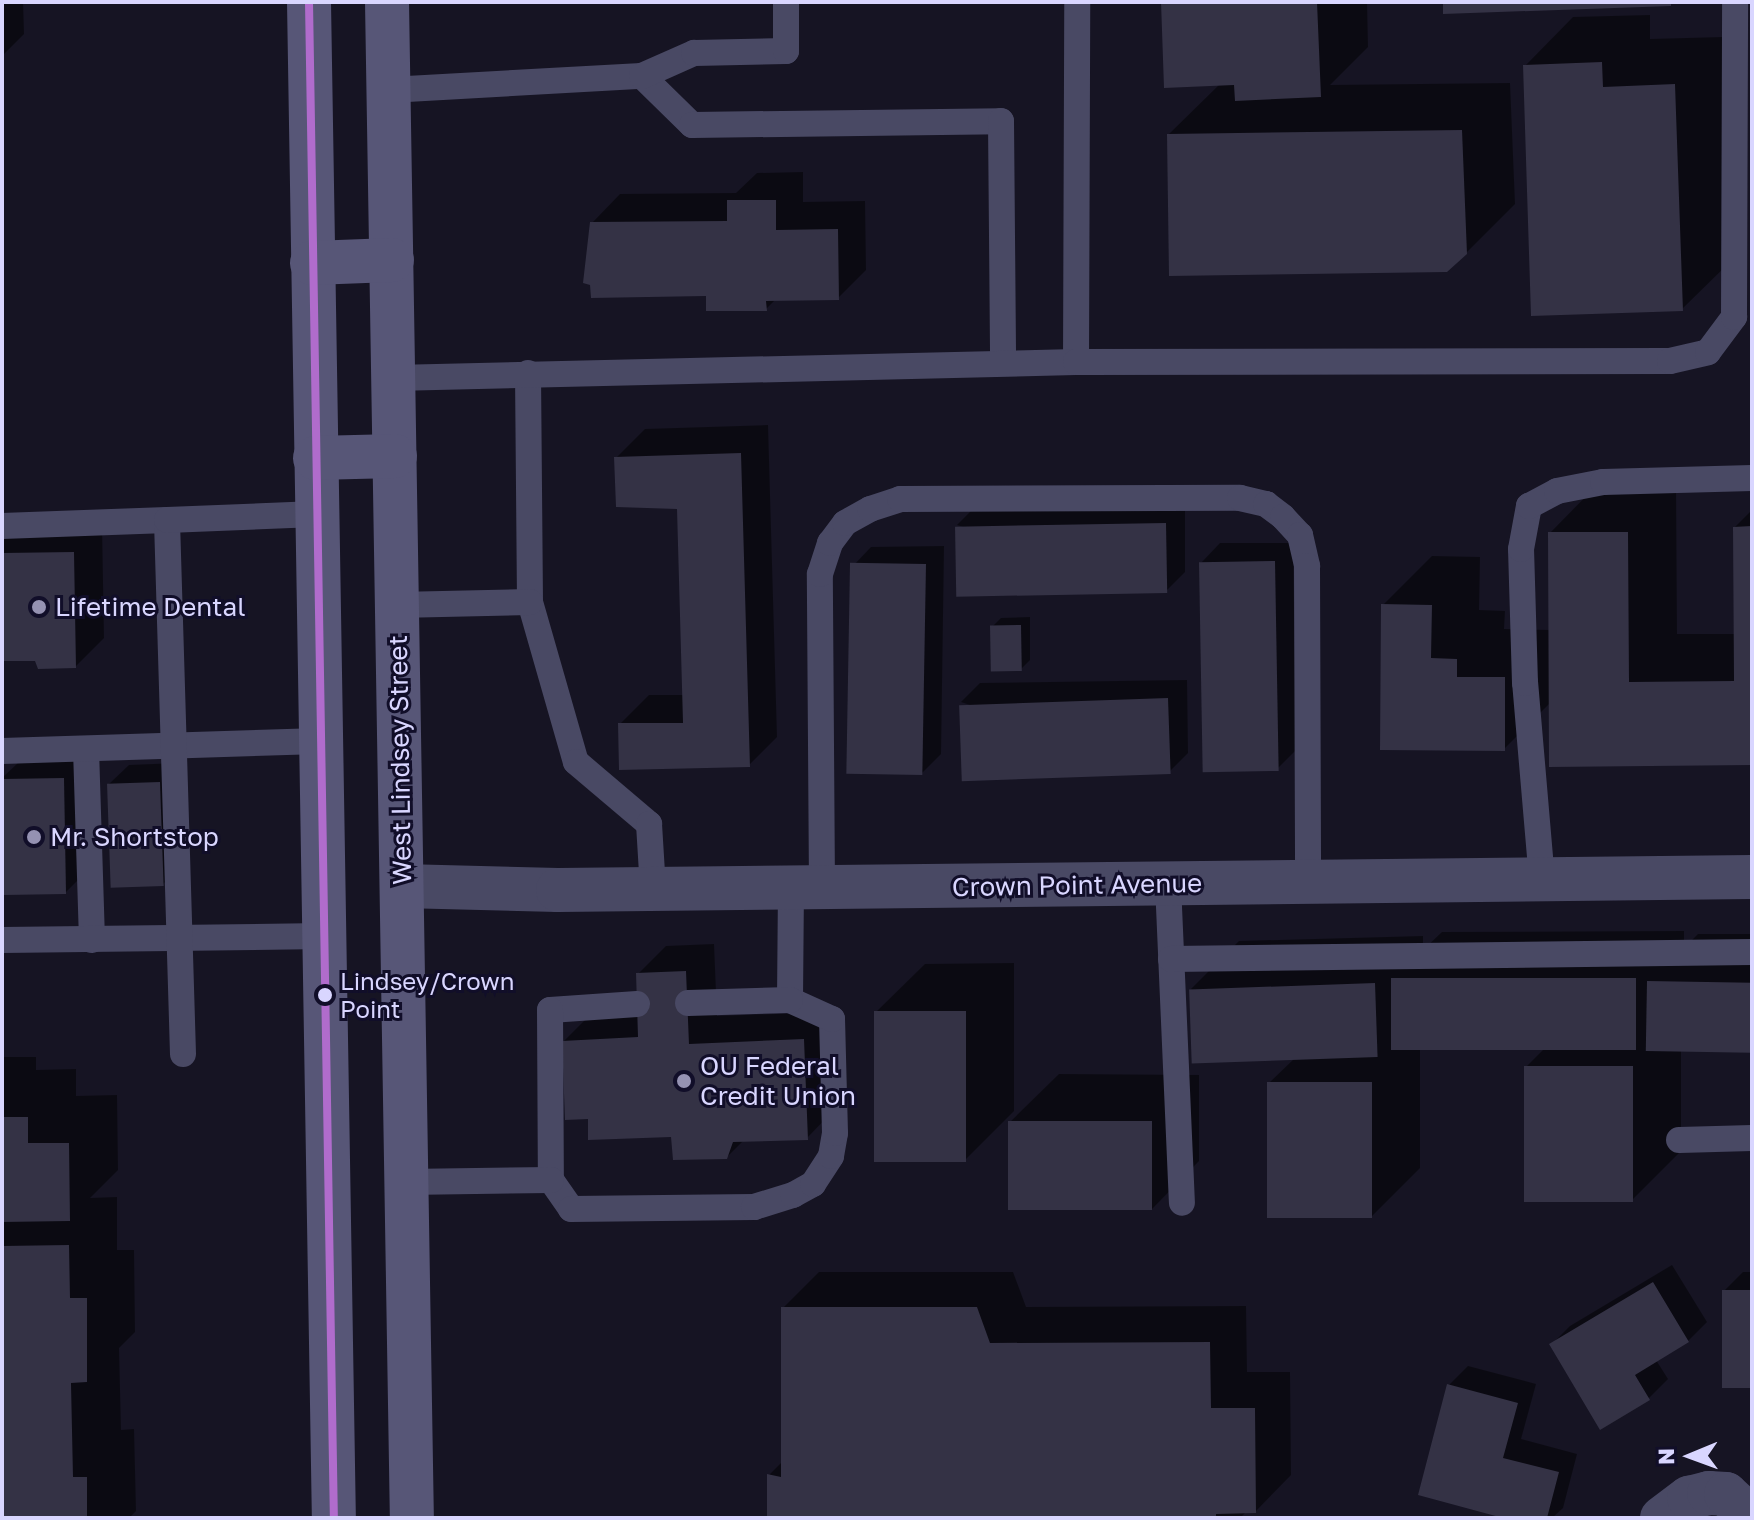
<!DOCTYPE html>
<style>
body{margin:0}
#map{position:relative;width:1754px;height:1520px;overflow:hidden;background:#161423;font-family:"Golos Text",sans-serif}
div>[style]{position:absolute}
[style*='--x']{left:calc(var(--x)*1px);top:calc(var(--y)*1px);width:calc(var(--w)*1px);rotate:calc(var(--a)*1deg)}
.shadow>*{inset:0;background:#0007}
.building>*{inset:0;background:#343245;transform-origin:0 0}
.lane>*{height:26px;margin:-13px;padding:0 13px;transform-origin:13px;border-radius:13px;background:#494964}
.street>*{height:44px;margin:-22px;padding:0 22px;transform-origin:22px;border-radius:22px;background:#494964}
.secondary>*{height:44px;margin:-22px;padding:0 22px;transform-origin:22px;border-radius:22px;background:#575677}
.bus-1>*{height:8px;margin:-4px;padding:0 4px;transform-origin:4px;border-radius:4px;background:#b06ccc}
.dots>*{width:22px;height:22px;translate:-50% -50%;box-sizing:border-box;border:4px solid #110e29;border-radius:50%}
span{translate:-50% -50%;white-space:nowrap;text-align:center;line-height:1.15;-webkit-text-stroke:6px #110e29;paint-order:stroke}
.bus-label{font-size:24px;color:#d9d6ff}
.left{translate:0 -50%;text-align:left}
.poi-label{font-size:26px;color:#d9d6ff}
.street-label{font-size:26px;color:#d9d6ff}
.frame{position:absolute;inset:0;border:4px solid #d9d6ff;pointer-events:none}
.north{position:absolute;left:1650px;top:1416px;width:80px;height:80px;-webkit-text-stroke:6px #110e29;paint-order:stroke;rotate:269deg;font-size:22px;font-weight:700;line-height:32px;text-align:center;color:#d9d6ff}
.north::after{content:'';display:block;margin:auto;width:28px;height:36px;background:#d9d6ff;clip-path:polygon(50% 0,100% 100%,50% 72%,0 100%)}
</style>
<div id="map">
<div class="shadow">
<i style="clip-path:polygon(2px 2px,23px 2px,24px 34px,2px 56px)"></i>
<i style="clip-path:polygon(1163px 2px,1367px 2px,1368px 47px,1330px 85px,1510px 83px,1515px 204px,1466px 253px,1169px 134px,1220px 84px)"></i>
<i style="clip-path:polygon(1650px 15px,1650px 39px,1723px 37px,1731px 261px,1682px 309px,1525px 66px,1573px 17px)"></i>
<i style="clip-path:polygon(803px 172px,803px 202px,865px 201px,866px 270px,838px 298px,776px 299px,766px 309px,708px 294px,592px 223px,620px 194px,736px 193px,757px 173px)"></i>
<i style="clip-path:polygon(768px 425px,777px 737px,749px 765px,620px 724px,649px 695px,684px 695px,679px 507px,616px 458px,645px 429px)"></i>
<i style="clip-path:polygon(1598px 484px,1676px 484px,1677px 634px,1736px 634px,1735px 527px,1752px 510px,1752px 763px,1551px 702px,1504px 749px,1383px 605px,1432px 556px,1480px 557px,1479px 610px,1505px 611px,1504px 629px,1550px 630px,1550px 533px)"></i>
<i style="clip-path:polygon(1185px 505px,1185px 572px,1166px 591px,957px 525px,976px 506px)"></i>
<i style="clip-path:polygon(102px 525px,104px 638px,76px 666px,37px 659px,2px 659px,2px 527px)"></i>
<i style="clip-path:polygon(1220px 543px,1293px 543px,1296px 750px,1277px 769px,1201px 563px)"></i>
<i style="clip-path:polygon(944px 546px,941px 754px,922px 773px,852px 567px,871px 547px)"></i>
<i style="clip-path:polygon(1030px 617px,1030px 660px,1021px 669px,992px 627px,1001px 618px)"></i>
<i style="clip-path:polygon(1187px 680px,1188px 753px,1169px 772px,961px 702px,980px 683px)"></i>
<i style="clip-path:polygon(82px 760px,85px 873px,66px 892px,2px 871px,2px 778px,19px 762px)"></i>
<i style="clip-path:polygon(178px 763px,182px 865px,163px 884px,109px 784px,129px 765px)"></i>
<i style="clip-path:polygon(1684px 931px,1684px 948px,1698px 934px,1752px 934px,1752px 1050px,1681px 1050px,1681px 1151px,1633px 1199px,1526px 1067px,1544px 1049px,1420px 1050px,1420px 1168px,1372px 1216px,1269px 1083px,1295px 1058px,1191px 989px,1239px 941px,1423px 936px,1423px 950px,1442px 932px)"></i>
<i style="clip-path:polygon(714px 944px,717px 1016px,831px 1012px,835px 1109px,807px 1138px,744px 1140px,727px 1157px,673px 1135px,590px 1117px,564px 1041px,592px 1013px,639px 1011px,638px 974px,666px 946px)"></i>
<i style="clip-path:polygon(1014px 963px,1014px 1111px,965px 1160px,876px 1012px,925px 964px)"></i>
<i style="clip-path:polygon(2px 1057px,36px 1057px,36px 1070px,76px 1069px,76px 1096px,117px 1095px,118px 1170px,90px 1198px,117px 1197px,117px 1250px,134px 1250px,135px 1332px,119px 1348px,121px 1430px,134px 1429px,136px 1511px,129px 1518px,2px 1518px)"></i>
<i style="clip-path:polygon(1059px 1074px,1199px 1075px,1199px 1161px,1151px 1210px,1010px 1122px)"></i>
<i style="clip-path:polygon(1672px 1265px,1707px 1322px,1688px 1341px,1656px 1360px,1668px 1379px,1649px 1398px,1551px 1345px,1570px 1326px)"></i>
<i style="clip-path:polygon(819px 1272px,1013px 1272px,1026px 1307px,1246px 1306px,1247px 1372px,1290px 1372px,1291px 1475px,1255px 1512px,1246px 1512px,1240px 1518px,769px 1518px,769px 1475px,783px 1461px,783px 1308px)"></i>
<i style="clip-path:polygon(1743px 1272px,1752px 1272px,1752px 1386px,1724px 1291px)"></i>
<i style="clip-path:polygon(1468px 1366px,1536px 1384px,1521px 1439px,1577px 1454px,1563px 1508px,1552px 1518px,1511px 1518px,1449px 1385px)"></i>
</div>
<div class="building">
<i style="clip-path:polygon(1161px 2px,1317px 2px,1321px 97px,1235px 101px,1234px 85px,1164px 88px)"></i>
<i style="clip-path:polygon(1443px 2px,1671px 2px,1671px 6px,1443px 14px)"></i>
<i style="clip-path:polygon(1602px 62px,1603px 87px,1675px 84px,1683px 311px,1531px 316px,1523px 65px)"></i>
<i style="clip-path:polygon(1462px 130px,1467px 254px,1447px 272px,1169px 276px,1167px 134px)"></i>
<i style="clip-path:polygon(727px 200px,776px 200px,776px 230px,838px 229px,839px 300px,766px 301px,767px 311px,706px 311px,706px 296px,591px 298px,590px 285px,583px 283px,590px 222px,727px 221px)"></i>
<i style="clip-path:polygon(741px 453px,750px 767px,619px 770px,618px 723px,683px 723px,677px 509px,616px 507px,614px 457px)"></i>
<i style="left:1166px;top:523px;width:70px;height:211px;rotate:89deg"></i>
<i style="clip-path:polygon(1752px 526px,1752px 765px,1549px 767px,1548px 532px,1628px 532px,1629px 682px,1734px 681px,1733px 527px)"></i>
<i style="clip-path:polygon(74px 552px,76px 668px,38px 669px,35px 661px,2px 661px,2px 553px)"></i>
<i style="left:1275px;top:561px;width:210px;height:76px;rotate:89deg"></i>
<i style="left:926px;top:564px;width:211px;height:76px;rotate:91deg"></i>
<i style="clip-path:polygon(1381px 604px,1432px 605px,1431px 658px,1457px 659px,1457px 677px,1505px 677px,1505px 751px,1380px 750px)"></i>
<i style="left:1021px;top:625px;width:46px;height:31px;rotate:89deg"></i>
<i style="left:1168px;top:698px;width:76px;height:209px;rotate:88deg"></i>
<i style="left:64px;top:778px;width:116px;height:62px;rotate:89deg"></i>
<i style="left:160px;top:782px;width:104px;height:53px;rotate:88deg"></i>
<i style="clip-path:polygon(686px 971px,689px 1044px,804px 1039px,808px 1140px,733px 1142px,727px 1159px,673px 1160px,671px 1137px,588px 1140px,588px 1119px,565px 1120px,562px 1041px,638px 1037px,636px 973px)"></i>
<i style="left:1636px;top:978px;width:72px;height:245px;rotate:90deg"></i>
<i style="left:1647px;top:981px;width:105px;height:70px;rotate:1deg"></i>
<i style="left:1375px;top:983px;width:74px;height:186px;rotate:88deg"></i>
<i style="left:874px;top:1011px;width:92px;height:151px"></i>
<i style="left:1524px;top:1066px;width:109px;height:136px"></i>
<i style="left:1372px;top:1082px;width:136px;height:105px;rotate:90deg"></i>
<i style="clip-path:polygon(2px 1117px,28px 1117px,28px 1143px,69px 1143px,70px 1221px,2px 1222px)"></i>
<i style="left:1008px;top:1121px;width:144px;height:89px"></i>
<i style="clip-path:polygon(69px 1245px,70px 1298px,87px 1298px,87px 1382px,71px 1383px,73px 1477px,87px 1477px,87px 1518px,2px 1518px,2px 1246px)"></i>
<i style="clip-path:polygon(1653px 1282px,1689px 1342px,1635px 1375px,1650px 1400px,1600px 1430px,1549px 1344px)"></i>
<i style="left:1722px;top:1290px;width:30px;height:98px"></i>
<i style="clip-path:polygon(781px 1307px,977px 1307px,990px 1343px,1210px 1342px,1211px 1408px,1255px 1408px,1256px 1513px,1216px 1514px,1216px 1518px,767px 1518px,767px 1474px,781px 1477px)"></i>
<i style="clip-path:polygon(1447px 1384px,1518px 1403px,1503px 1458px,1559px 1472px,1547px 1518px,1503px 1518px,1418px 1495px)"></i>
</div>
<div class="lane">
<i style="--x:642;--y:76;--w:70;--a:44.4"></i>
<i style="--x:692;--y:125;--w:309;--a:-0.7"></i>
<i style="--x:1001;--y:121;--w:242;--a:89.5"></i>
<i style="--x:389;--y:90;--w:253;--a:-3.2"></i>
<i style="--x:642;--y:76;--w:57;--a:-23.9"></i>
<i style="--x:694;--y:53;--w:92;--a:-1.2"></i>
<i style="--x:786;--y:51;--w:49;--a:-90"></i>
<i style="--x:1076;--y:362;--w:360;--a:-89.8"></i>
<i style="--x:528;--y:373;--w:229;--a:89.5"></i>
<i style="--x:530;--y:602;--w:166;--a:74"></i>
<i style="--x:576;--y:762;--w:96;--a:40.3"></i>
<i style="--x:649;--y:824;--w:65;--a:86.5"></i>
<i style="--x:394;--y:378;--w:682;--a:-1.34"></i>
<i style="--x:1076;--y:362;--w:594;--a:-0.1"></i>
<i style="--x:1670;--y:361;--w:39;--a:-13"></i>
<i style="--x:1708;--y:352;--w:44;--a:-53.4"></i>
<i style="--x:1734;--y:317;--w:315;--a:-89.8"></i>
<i style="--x:2;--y:526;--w:165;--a:-2.1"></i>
<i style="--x:397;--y:605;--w:133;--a:-1.3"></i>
<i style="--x:86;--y:749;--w:191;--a:88.2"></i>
<i style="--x:2;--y:751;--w:318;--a:-1.8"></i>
<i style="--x:1542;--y:880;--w:198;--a:-94.9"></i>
<i style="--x:1525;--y:683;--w:134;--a:-91.7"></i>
<i style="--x:1521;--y:549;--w:44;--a:-79.5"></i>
<i style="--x:1529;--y:506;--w:32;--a:-28"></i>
<i style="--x:1557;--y:491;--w:47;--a:-11.1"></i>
<i style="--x:1603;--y:482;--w:149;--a:-1.5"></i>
<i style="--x:1168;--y:884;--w:319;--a:87.5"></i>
<i style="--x:822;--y:888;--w:314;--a:-90.4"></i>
<i style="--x:820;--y:574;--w:33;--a:-72"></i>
<i style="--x:830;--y:543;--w:25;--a:-53"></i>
<i style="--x:845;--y:523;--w:29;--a:-29"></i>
<i style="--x:870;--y:509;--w:32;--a:-18"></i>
<i style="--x:900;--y:499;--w:340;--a:-0.2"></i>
<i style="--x:1240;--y:498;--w:27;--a:13"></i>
<i style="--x:1266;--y:504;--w:21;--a:37"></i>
<i style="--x:1283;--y:517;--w:25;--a:47"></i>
<i style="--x:1300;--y:535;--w:32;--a:77"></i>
<i style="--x:1307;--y:566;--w:316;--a:89.8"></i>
<i style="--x:2;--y:940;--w:322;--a:-0.7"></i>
<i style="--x:1171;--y:959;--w:581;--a:-0.69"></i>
<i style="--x:790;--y:1000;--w:112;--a:-89.5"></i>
<i style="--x:637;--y:1004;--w:87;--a:176.1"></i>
<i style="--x:550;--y:1010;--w:170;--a:89.7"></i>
<i style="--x:551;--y:1180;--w:35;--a:55"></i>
<i style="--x:571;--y:1209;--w:183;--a:-0.6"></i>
<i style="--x:754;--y:1207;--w:41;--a:-17.1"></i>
<i style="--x:793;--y:1195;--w:23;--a:-29"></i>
<i style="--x:813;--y:1184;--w:33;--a:-57"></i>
<i style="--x:831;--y:1156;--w:23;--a:-80"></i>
<i style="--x:835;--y:1133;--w:114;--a:-91.5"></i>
<i style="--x:832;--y:1019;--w:46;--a:-155.7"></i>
<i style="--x:790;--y:1000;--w:102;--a:178.3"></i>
<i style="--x:183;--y:1054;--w:534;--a:-91.72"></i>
<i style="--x:167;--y:520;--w:149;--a:-2.3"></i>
<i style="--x:1679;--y:1140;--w:73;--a:-1.6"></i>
<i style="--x:406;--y:1182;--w:145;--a:-0.8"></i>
</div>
<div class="street">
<i style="--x:402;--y:886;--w:156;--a:1.5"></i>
<i style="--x:558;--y:890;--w:1194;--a:-0.62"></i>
<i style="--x:1662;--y:1518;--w:34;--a:-37"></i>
<i style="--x:1689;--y:1498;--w:21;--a:-14"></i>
<i style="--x:1709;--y:1493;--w:17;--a:3"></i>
<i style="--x:1726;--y:1494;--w:35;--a:43"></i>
</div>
<div class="secondary">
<i style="--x:309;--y:2;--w:1516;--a:89.06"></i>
<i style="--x:387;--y:2;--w:1516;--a:89.06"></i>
<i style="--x:312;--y:263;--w:80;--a:-2.1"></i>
<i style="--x:315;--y:458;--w:80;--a:-1.4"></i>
</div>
<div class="bus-1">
<i style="--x:309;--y:2;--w:1516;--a:89.06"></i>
</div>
<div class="dots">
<i style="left:39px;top:607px;background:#9592b2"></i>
<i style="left:34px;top:837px;background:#9592b2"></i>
<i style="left:325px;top:995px;background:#d9d6ff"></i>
<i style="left:684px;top:1081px;background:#9592b2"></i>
</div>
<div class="bus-label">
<span class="left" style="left:340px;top:995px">Lindsey/Crown<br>Point</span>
</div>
<div class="poi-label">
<span class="left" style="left:55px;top:607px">Lifetime Dental</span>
<span class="left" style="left:50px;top:837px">Mr. Shortstop</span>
<span class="left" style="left:700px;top:1081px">OU Federal<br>Credit Union</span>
</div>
<div class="street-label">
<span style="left:400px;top:760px;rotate:-91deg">West Lindsey Street</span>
<span style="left:1077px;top:885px;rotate:-1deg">Crown Point Avenue</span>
</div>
<div class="frame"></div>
<div class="north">N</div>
</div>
